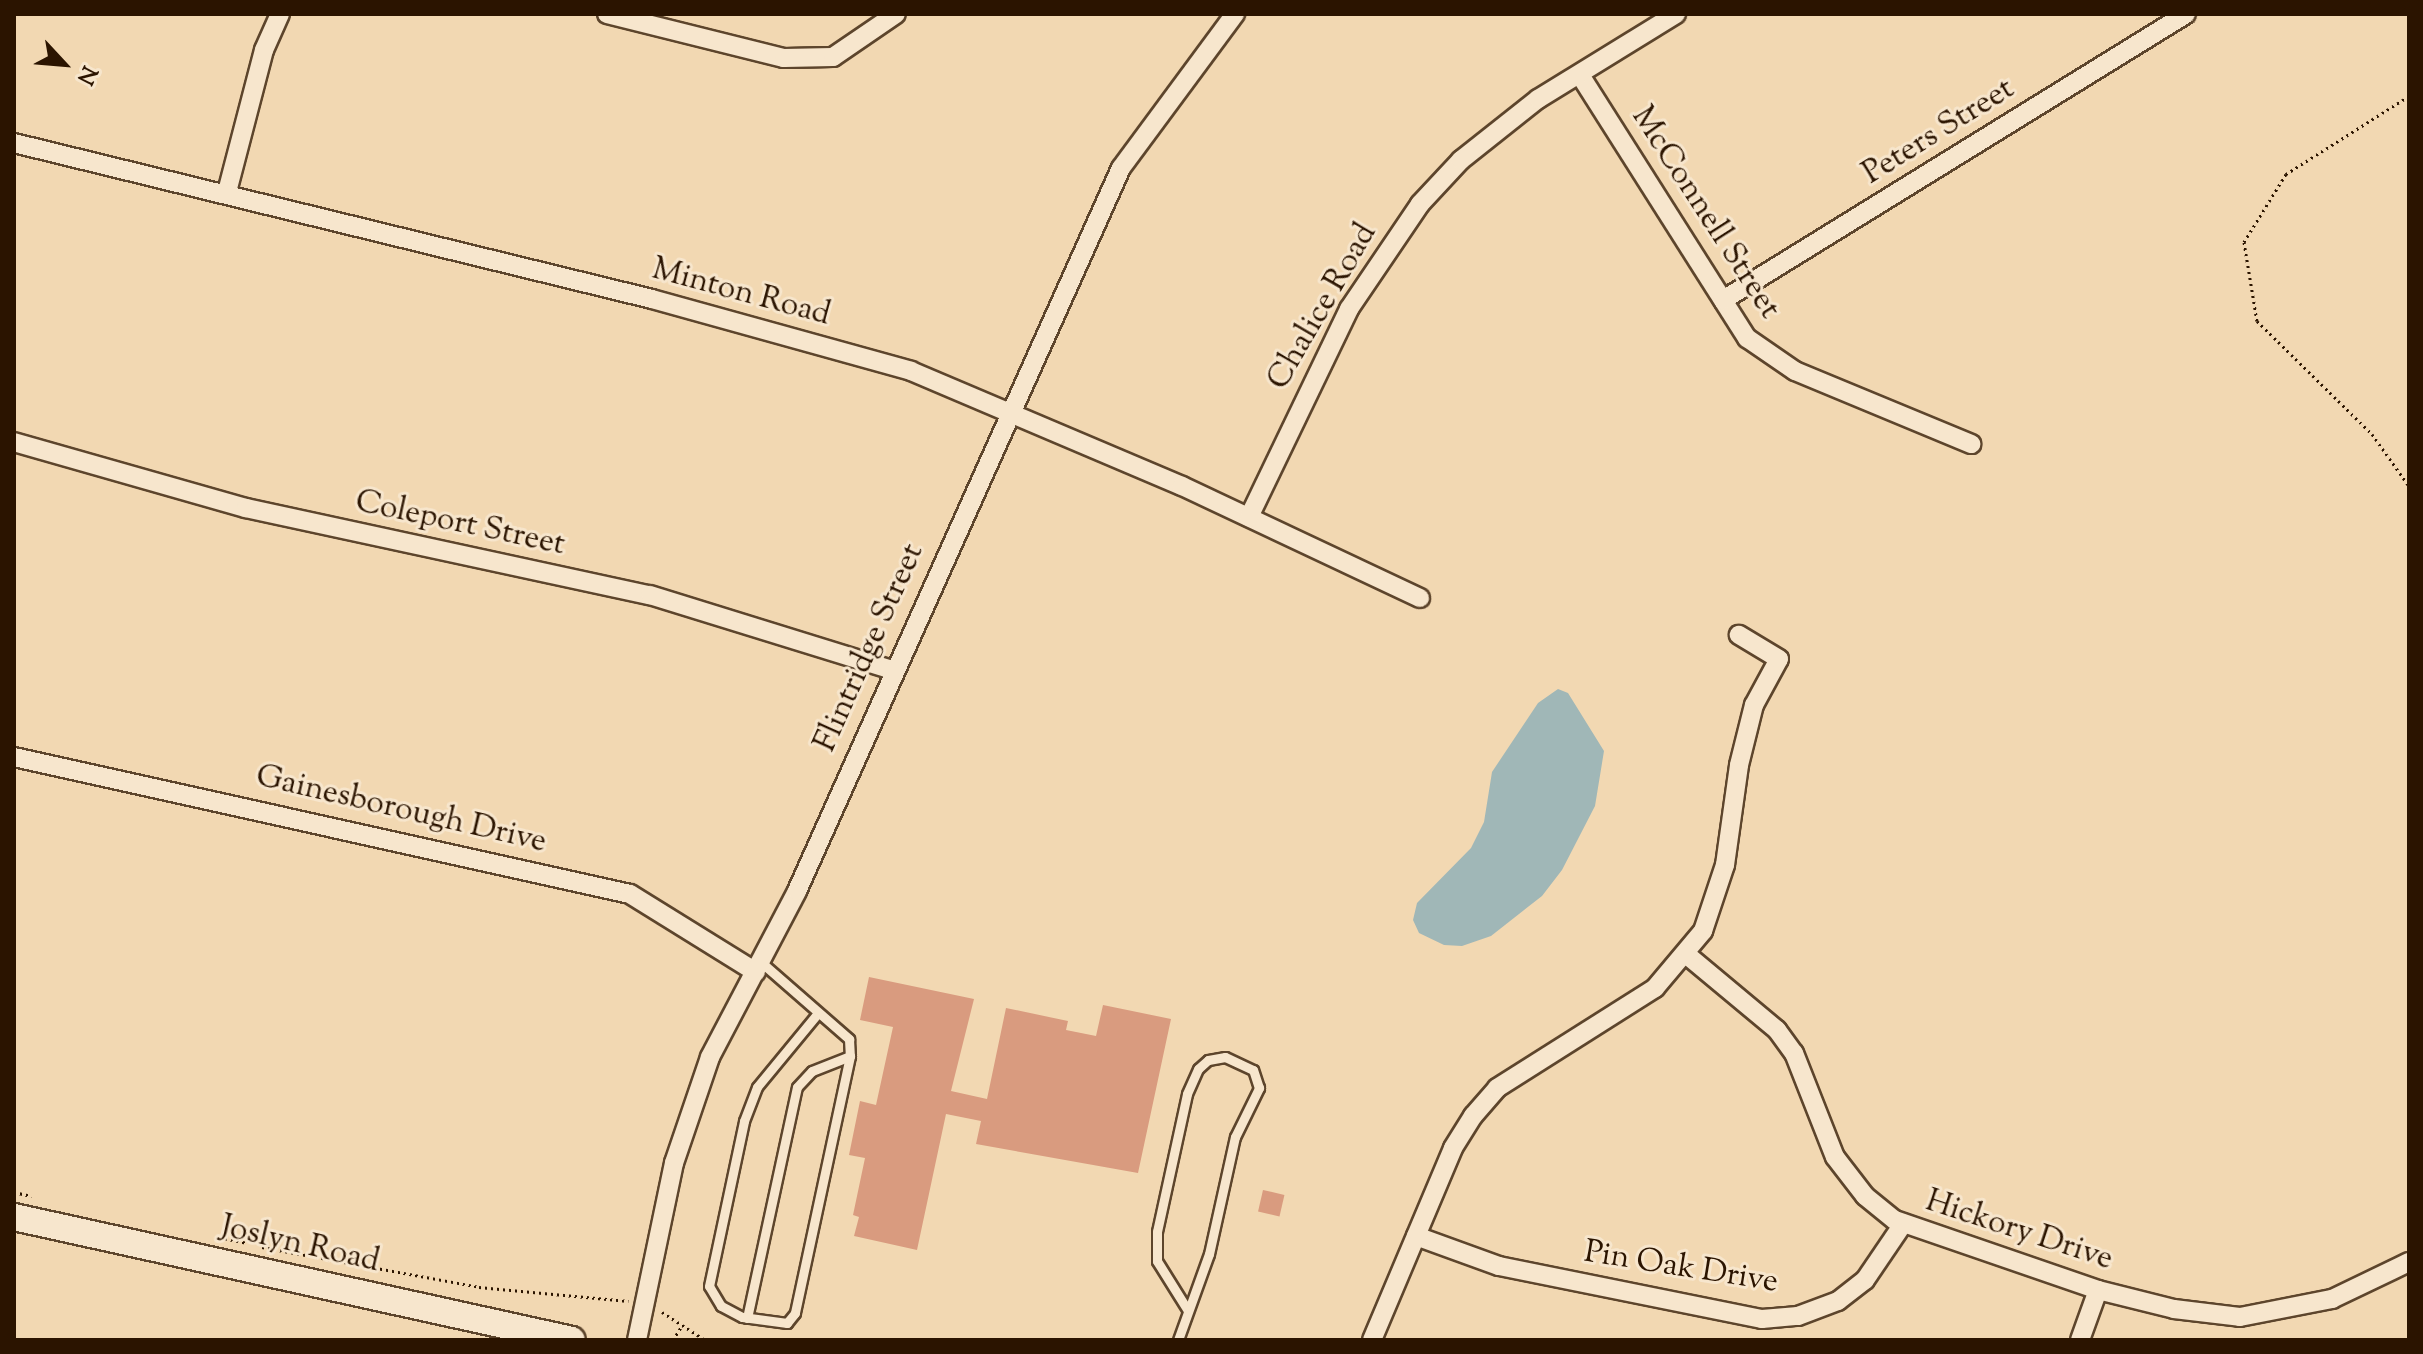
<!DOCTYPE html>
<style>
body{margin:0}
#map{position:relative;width:2423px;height:1354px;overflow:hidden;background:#f2d8b2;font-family:"Sorts Mill Goudy",serif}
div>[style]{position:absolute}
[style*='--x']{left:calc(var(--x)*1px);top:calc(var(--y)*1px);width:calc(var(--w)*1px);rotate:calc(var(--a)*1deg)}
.water>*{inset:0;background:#a0b7b7}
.building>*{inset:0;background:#d99b7f;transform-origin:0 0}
.path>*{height:3px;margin-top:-1.5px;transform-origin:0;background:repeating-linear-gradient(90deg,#2b1400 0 2px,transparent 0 6px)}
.roads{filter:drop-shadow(2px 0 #5d452c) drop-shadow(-2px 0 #5d452c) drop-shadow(0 2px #5d452c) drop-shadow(0 -2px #5d452c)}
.lane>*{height:9px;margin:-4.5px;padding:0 4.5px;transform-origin:4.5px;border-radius:4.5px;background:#f7e6cd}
.street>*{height:18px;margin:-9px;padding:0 9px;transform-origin:9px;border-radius:9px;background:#f7e6cd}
.secondary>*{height:26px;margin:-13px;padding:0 13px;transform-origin:13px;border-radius:13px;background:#f7e6cd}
span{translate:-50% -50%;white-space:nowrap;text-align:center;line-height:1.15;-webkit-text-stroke:6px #f7e6cd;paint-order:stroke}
.street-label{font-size:32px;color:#2b1400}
.frame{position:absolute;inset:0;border:16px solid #2b1400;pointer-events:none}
.north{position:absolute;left:24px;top:24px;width:80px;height:80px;-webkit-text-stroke:6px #f7e6cd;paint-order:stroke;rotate:116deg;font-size:22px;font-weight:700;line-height:32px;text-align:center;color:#2b1400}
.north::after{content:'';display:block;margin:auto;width:28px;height:36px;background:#2b1400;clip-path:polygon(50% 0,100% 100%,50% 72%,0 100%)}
</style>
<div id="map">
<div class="water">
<i style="clip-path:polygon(1558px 689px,1568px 693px,1604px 751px,1595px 806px,1562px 870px,1542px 896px,1491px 936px,1462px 946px,1444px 945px,1419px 933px,1413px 920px,1417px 903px,1471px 848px,1484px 822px,1492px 772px,1538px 703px)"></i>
</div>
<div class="building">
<i style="clip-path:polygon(869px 977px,974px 999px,951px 1091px,987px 1099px,1006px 1008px,1068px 1021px,1066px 1030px,1096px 1036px,1103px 1005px,1171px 1019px,1138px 1173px,976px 1144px,981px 1121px,946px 1114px,917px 1250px,854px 1236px,859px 1217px,853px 1215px,865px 1158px,849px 1155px,860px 1101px,876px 1105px,893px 1027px,860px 1020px)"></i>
<i style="left:1263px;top:1190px;width:22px;height:22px;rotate:13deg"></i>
</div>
<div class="path">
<i style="--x:2409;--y:96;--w:146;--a:147.6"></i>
<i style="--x:2286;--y:174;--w:80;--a:121.7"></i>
<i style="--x:2244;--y:242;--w:80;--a:80.7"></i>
<i style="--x:2257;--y:321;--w:161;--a:44.5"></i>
<i style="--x:2372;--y:434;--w:64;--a:54.6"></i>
<i style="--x:14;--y:1192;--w:18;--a:13"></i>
<i style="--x:219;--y:1237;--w:29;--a:12"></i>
<i style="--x:262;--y:1247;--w:221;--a:10.4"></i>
<i style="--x:479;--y:1287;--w:150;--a:5.4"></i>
<i style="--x:662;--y:1312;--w:51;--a:33.1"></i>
<i style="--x:673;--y:1340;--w:15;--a:-58"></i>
</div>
<div class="roads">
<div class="lane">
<i style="--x:762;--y:963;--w:116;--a:41.1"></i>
<i style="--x:849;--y:1039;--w:17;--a:87"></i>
<i style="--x:850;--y:1056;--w:263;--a:102.1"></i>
<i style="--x:795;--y:1313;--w:13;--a:129"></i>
<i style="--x:787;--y:1323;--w:45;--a:-172.4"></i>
<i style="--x:742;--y:1317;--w:24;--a:-152"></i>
<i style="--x:721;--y:1306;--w:23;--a:-121"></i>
<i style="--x:709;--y:1286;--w:169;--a:-78"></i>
<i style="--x:744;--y:1121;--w:36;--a:-69"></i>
<i style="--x:757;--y:1087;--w:96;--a:-50.5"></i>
<i style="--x:747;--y:1318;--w:236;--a:-77.8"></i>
<i style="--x:797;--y:1087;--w:22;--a:-47"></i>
<i style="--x:812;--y:1071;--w:41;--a:-21.5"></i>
<i style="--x:1178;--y:1340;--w:91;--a:-70.2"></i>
<i style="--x:1209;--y:1254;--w:120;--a:-77.5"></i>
<i style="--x:1235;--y:1137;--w:55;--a:-63.9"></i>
<i style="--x:1259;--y:1088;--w:19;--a:-108"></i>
<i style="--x:1253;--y:1070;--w:31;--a:-155"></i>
<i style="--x:1225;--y:1057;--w:17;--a:170"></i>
<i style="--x:1208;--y:1060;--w:13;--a:138"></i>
<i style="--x:1198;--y:1069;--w:27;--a:114"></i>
<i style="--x:1187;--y:1094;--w:141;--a:102.3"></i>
<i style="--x:1157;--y:1232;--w:29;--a:90"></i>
<i style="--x:1157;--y:1261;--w:57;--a:58"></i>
</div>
<div class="street">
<i style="--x:607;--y:14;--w:182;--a:14"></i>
<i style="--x:784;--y:58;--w:49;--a:-1.2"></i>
<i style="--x:833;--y:57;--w:76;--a:-34.3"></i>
<i style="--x:1580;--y:75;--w:312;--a:57.6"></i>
<i style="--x:1747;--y:338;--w:58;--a:34.5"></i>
<i style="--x:1795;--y:371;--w:191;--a:22.5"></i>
<i style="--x:14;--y:143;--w:657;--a:13.74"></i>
<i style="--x:652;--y:299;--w:269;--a:15.5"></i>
<i style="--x:911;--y:371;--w:294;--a:23"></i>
<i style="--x:1182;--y:486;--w:263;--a:25.2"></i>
<i style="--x:227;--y:192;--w:147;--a:-75.4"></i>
<i style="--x:264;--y:50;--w:39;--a:-66"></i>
<i style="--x:1723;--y:300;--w:544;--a:-31.7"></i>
<i style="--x:14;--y:442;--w:241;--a:15.9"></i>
<i style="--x:246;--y:508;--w:413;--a:12.2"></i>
<i style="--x:650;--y:595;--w:254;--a:17.2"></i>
<i style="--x:1249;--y:517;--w:231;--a:-64.3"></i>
<i style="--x:1349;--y:309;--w:127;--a:-55.9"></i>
<i style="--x:1420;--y:204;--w:60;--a:-47"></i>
<i style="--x:1461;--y:160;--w:98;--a:-38.4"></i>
<i style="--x:1538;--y:99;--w:162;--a:-31.6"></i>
<i style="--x:14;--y:757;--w:631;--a:12.54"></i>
<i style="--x:630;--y:894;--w:148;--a:31.8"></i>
<i style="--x:1687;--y:955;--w:117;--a:39.8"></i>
<i style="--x:1777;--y:1030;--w:29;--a:54"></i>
<i style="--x:1794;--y:1053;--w:112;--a:68.5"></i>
<i style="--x:1835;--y:1157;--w:49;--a:52.4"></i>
<i style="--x:1865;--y:1196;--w:38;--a:39"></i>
<i style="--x:1895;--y:1220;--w:215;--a:19"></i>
<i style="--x:2098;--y:1290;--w:78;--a:14"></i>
<i style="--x:2174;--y:1309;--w:66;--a:6.9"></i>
<i style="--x:2240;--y:1317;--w:94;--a:-11.1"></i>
<i style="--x:2332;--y:1299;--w:85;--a:-25.7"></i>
<i style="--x:1416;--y:1236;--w:88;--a:19.9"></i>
<i style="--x:1499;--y:1266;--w:268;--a:11.4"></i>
<i style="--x:1762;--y:1319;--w:36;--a:-5"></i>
<i style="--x:1798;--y:1316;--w:43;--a:-20.6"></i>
<i style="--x:1838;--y:1301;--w:34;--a:-38"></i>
<i style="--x:1865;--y:1280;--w:68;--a:-55.8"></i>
<i style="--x:637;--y:1340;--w:181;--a:-78.2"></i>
<i style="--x:674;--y:1163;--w:112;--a:-71.2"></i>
<i style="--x:710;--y:1057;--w:187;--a:-62.3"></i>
<i style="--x:797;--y:891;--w:792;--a:-65.86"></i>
<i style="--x:1121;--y:168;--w:192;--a:-53.5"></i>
<i style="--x:1372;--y:1340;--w:208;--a:-67.1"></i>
<i style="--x:1453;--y:1148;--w:38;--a:-58"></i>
<i style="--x:1473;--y:1116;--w:37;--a:-49"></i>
<i style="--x:1497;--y:1088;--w:187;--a:-32.3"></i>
<i style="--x:1655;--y:988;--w:75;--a:-49.9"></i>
<i style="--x:1703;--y:931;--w:70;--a:-71.6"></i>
<i style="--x:1725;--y:865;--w:101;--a:-82"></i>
<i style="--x:1739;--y:765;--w:62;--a:-76"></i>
<i style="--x:1754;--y:705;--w:52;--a:-61.5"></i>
<i style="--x:1779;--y:659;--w:47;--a:-149"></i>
<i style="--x:2080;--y:1340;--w:53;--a:-70.2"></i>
</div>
<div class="secondary">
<i style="--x:14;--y:1217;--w:571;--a:12.43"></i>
</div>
</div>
<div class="street-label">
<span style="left:1939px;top:132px;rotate:-32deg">Peters Street</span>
<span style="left:1705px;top:213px;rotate:57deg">McConnell Street</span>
<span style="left:741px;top:293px;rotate:15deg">Minton Road</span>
<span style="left:1323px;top:307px;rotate:-60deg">Chalice Road</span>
<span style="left:460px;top:524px;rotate:12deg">Coleport Street</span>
<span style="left:870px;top:648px;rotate:-66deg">Flintridge Street</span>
<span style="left:401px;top:810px;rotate:13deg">Gainesborough Drive</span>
<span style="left:2019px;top:1231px;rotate:18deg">Hickory Drive</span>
<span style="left:300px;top:1245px;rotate:13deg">Joslyn Road</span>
<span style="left:1681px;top:1268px;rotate:9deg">Pin Oak Drive</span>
</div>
<div class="frame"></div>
<div class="north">N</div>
</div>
